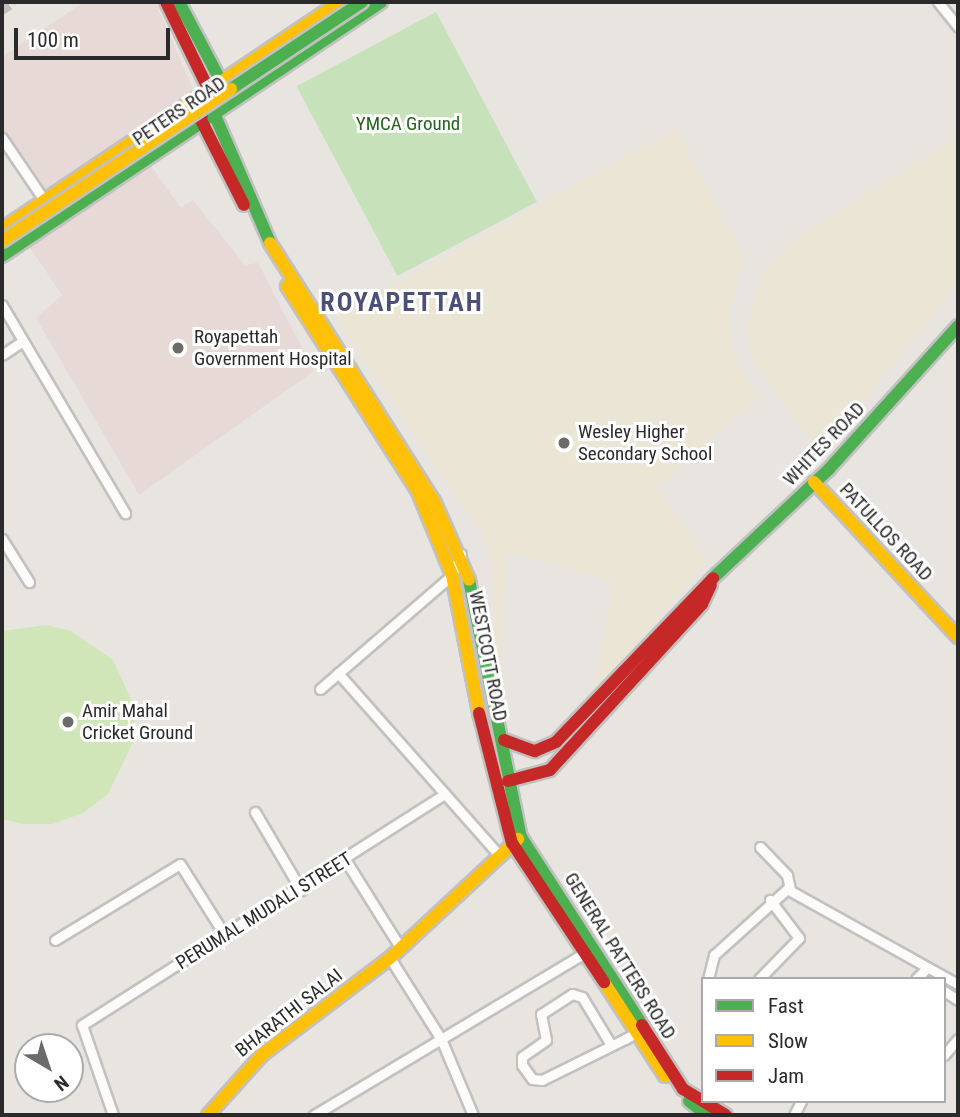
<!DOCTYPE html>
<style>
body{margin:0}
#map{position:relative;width:960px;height:1117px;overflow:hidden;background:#e8e5e0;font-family:"Roboto Condensed",sans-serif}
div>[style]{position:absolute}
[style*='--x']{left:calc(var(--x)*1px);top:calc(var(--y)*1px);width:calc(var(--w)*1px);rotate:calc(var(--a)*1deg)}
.education>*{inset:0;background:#eae5d5}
.medical>*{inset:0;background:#e6d9d6}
.green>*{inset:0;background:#c7e2ba;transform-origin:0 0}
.pitch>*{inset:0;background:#d0e6b8}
.street-tunnel>*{height:9px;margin-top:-4.5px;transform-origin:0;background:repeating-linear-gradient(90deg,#c2c0bc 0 9px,transparent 0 13.5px)}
.roads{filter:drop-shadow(2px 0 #c2c1c1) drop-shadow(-2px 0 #c2c1c1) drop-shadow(0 2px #c2c1c1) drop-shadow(0 -2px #c2c1c1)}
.street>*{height:9px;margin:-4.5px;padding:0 4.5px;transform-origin:4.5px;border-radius:4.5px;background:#fcfbfa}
.fast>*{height:12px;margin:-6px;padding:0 6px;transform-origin:6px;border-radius:6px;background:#4caf50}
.slow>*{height:12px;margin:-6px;padding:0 6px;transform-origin:6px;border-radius:6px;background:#ffc107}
.jam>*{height:12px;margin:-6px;padding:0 6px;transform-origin:6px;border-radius:6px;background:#c62828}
.bridges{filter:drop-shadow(2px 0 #c2c1c1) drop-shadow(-2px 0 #c2c1c1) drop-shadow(0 2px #c2c1c1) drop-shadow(0 -2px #c2c1c1)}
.fast-bridge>*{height:12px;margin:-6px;padding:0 6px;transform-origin:6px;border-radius:6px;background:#4caf50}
.slow-bridge>*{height:12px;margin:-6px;padding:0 6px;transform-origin:6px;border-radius:6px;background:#ffc107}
.dots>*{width:19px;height:19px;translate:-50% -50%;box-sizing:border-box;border:4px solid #fff;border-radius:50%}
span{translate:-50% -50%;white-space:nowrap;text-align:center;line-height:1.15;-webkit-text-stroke:6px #fff;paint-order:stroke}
.street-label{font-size:19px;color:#2a2a2a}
.park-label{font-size:19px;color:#25641d}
.poi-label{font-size:19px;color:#2a2a2a}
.left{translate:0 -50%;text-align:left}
.district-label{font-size:26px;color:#4c5079;font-weight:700;letter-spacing:2px}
.frame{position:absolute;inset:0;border:4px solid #2a2a2a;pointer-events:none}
.legend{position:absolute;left:701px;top:977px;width:245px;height:126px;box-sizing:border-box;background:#fff;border:2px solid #aaa;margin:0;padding:9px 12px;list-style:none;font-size:21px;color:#2a2a2a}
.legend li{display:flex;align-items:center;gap:14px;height:35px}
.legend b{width:35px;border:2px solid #aaa}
.north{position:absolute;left:14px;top:1033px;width:70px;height:70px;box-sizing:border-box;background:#fff;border:2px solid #aaa;border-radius:50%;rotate:141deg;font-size:19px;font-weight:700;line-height:28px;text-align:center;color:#2a2a2a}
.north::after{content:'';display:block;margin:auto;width:24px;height:32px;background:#6c6b6a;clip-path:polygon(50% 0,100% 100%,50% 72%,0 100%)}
.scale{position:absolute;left:14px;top:28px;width:156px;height:32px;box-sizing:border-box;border:4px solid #2a2a2a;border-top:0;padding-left:9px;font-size:21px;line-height:24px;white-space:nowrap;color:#2a2a2a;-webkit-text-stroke:5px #fff;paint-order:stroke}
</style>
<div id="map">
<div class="education">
<i style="clip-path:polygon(676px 129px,744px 257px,729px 319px,734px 355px,758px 398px,658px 487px,707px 560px,591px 698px,614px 582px,507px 551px,500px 686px,493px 684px,493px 569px,483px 534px,335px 317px)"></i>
<i style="clip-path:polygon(958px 137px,958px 283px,820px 454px,752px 360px,746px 321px,766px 265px,801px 235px)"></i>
</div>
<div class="medical">
<i style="clip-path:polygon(84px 2px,155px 2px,194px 91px,40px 194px,2px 135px,2px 57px)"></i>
<i style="clip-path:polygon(149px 163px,181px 208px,193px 200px,245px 265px,258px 263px,314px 371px,139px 495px,36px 318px,62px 295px,27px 243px)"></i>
</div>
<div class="green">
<i style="left:436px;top:12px;width:215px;height:158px;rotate:62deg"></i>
</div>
<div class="pitch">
<i style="clip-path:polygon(46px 625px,71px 631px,113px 660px,134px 706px,135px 738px,108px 794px,83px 813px,53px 824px,22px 824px,2px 819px,2px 631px)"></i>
</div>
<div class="street-tunnel">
<i style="--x:2;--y:10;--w:14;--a:-34"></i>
</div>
<div class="roads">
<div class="street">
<i style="--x:938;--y:2;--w:32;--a:51"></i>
<i style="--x:2;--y:138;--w:78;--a:55.9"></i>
<i style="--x:2;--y:305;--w:242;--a:59.4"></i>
<i style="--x:2;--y:355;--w:25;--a:-34"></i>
<i style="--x:2;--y:539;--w:51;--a:57.9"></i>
<i style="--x:338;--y:673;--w:243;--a:48.5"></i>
<i style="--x:320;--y:689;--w:174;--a:-40.8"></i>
<i style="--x:452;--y:575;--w:23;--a:-67"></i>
<i style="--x:255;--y:812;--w:91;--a:59.5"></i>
<i style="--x:760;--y:847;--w:39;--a:46"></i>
<i style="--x:787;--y:875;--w:14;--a:78"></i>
<i style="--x:346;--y:861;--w:102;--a:57.9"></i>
<i style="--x:55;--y:940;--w:146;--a:-31.3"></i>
<i style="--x:180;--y:864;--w:83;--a:57.8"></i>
<i style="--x:390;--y:958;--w:96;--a:57.8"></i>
<i style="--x:441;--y:1039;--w:82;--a:67.2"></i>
<i style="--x:708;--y:979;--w:25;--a:-76"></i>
<i style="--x:714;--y:955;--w:98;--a:-42.1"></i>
<i style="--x:787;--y:889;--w:196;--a:29.1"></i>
<i style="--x:759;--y:979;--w:57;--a:-45.7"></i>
<i style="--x:799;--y:938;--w:48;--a:-127.3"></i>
<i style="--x:916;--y:979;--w:16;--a:-45"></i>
<i style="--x:944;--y:991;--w:17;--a:33"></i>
<i style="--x:611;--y:1045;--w:56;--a:-121.1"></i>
<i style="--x:582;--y:997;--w:10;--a:-163"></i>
<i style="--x:572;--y:994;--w:37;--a:147"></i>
<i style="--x:541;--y:1014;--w:26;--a:79"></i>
<i style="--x:546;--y:1040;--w:29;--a:145"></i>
<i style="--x:522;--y:1057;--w:8;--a:90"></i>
<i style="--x:522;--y:1065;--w:17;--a:54"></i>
<i style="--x:532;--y:1079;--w:10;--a:6"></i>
<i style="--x:542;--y:1080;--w:93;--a:-26.3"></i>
<i style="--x:625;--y:1039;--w:10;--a:-29"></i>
<i style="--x:944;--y:1055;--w:21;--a:-49"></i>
<i style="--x:113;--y:1115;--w:95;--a:-109"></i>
<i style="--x:82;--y:1025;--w:430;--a:-32.5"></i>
<i style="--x:314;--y:1115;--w:311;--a:-30.9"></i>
<i style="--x:794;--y:1115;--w:16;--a:-63"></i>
</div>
<div class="fast">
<i style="--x:179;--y:2;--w:86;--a:62.2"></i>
<i style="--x:219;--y:78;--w:34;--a:100"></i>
<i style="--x:213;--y:111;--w:144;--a:66.6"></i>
<i style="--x:2;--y:256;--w:456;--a:-33.8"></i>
<i style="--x:713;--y:578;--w:159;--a:-43.2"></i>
<i style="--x:829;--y:469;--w:193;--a:-47.9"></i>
<i style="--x:469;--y:580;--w:262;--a:78.6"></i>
<i style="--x:521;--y:837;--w:224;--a:57.2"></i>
<i style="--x:689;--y:1101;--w:23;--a:38"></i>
</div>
<div class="slow">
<i style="--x:2;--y:229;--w:407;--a:-33.9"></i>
<i style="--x:270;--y:243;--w:306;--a:57.6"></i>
<i style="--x:434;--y:501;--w:86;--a:66.1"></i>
<i style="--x:287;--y:286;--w:244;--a:57.5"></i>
<i style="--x:418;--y:492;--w:90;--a:67.7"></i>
<i style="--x:452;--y:575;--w:141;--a:78.9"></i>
<i style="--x:814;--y:482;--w:212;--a:47.1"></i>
<i style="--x:604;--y:982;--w:112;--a:57"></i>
<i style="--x:208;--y:1115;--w:82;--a:-48"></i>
<i style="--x:263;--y:1054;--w:159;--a:-37.1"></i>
<i style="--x:390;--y:958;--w:175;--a:-42.9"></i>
</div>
<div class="jam">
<i style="--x:166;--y:2;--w:93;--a:64"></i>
<i style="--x:207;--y:86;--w:35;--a:100"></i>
<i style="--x:201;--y:120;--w:95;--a:63.2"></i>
<i style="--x:479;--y:713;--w:134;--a:75.8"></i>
<i style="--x:512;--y:843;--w:167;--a:56.5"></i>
<i style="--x:504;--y:740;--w:33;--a:20"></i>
<i style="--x:535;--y:751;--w:23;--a:-23"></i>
<i style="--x:556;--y:742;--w:227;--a:-46.2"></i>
<i style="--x:508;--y:781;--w:43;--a:-14.7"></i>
<i style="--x:550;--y:770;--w:225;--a:-47.5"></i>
<i style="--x:702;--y:604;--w:21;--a:-65"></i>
<i style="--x:642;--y:1025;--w:76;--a:57.4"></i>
<i style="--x:683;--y:1089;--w:50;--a:31.2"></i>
</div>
</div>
<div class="bridges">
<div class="fast-bridge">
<i style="--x:231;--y:89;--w:157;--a:-33.6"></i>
</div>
<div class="slow-bridge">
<i style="--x:2;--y:241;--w:275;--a:-33.6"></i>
</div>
</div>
<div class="dots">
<i style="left:178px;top:348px;background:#6c6b6a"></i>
<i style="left:564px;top:443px;background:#6c6b6a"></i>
<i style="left:68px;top:722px;background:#6c6b6a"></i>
</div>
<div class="street-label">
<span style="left:179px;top:111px;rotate:-34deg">PETERS ROAD</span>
<span style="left:824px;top:444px;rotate:-46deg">WHITES ROAD</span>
<span style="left:886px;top:532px;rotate:47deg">PATULLOS ROAD</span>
<span style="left:488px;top:656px;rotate:79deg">WESTCOTT ROAD</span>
<span style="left:264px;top:911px;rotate:-32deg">PERUMAL MUDALI STREET</span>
<span style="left:620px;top:956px;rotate:58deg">GENERAL PATTERS ROAD</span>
<span style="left:289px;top:1013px;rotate:-38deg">BHARATHI SALAI</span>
</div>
<div class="park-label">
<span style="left:408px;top:124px">YMCA Ground</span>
</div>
<div class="poi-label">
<span class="left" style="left:194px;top:348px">Royapettah<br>Government Hospital</span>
<span class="left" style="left:578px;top:443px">Wesley Higher<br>Secondary School</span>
<span class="left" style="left:82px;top:722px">Amir Mahal<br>Cricket Ground</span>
</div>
<div class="district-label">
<span style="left:402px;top:303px">ROYAPETTAH</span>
</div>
<div class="frame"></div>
<ul class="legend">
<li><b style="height:9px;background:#4caf50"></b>Fast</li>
<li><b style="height:9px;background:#ffc107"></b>Slow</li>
<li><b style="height:9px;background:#c62828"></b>Jam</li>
</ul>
<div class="north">N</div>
<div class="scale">100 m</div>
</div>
